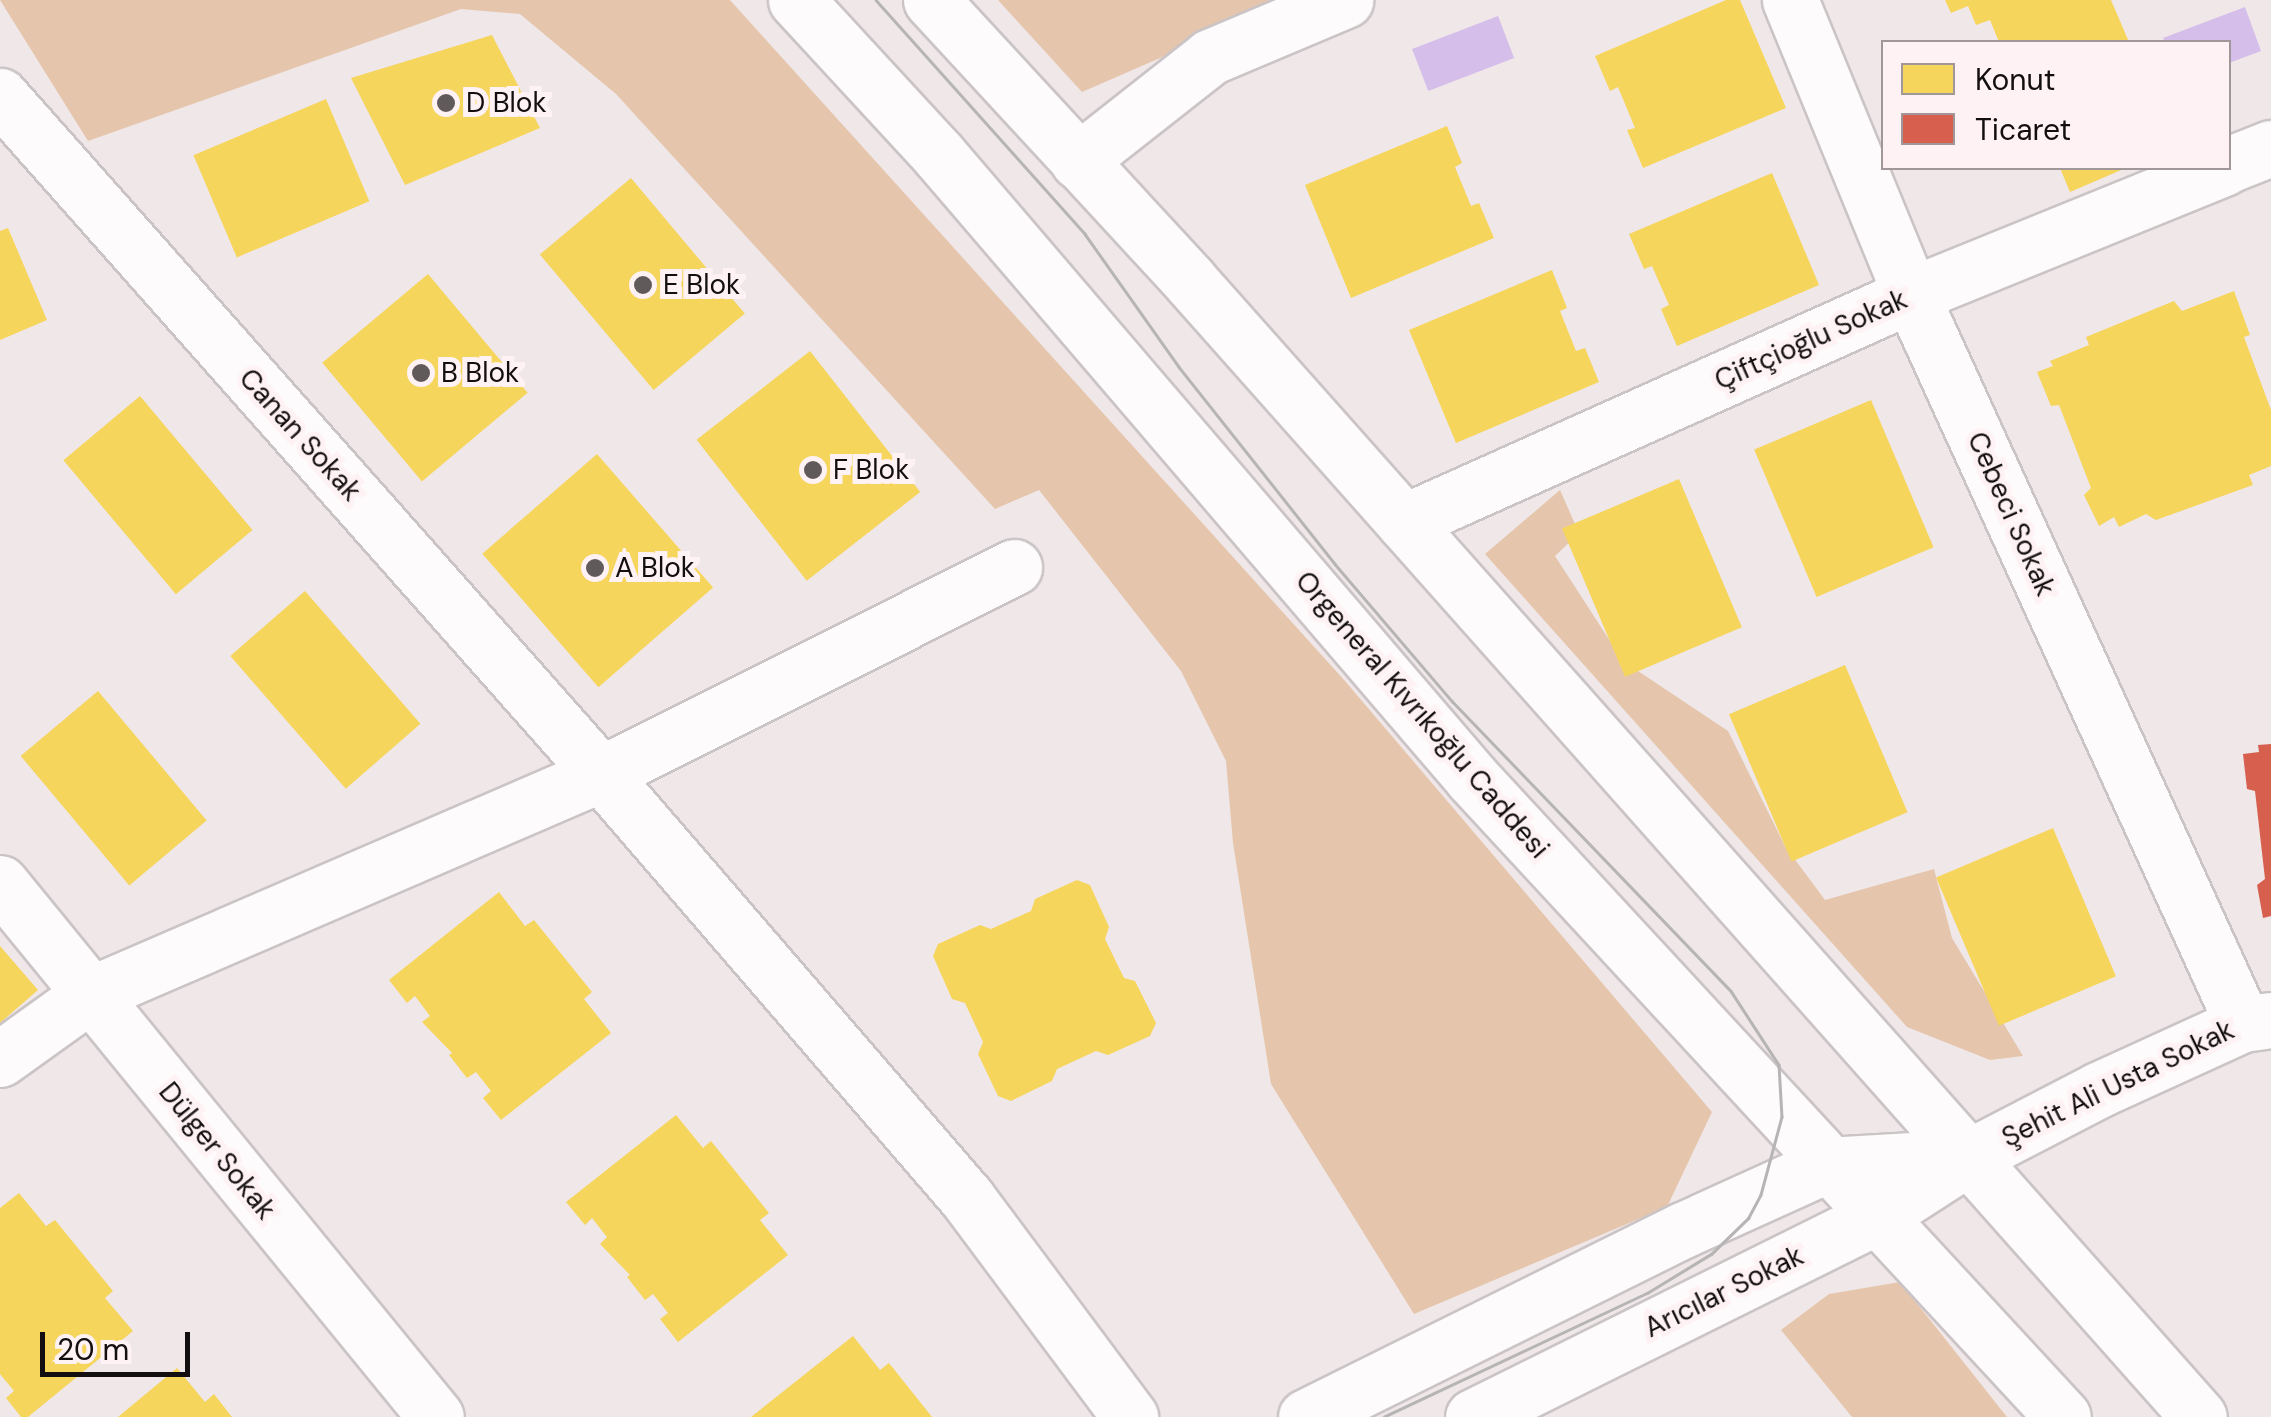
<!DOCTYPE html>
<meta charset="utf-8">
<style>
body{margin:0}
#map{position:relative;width:2271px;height:1417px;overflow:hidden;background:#f0e7e9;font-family:"DM Sans",sans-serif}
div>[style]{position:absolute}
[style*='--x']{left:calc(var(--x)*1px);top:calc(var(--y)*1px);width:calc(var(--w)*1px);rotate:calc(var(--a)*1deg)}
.green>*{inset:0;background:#e5c6ac}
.water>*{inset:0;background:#d5beea;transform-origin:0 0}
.homes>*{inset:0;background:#f6d55c;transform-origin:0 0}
.shops>*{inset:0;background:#d6604d}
.roads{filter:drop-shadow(2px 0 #cbc4c6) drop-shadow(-2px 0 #cbc4c6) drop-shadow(0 2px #cbc4c6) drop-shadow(0 -2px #cbc4c6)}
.street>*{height:55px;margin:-27.5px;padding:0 27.5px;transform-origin:27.5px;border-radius:27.5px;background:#fdfbfc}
.secondary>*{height:55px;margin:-27.5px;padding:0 27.5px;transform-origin:27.5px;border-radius:27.5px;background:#fdfbfc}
.tram>*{height:2.5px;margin:-1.25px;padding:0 1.25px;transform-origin:1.25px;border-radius:1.25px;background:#b6b4b4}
.dots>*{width:28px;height:28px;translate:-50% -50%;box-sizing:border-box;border:5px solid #fff2f4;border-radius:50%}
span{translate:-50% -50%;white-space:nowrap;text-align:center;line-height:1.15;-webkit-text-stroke:10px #fff2f4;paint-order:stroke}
.poi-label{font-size:28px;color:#130e0f}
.left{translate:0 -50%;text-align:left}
.street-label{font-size:28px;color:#130e0f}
.legend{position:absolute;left:1881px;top:40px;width:350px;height:130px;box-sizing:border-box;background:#fff2f4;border:2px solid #a19798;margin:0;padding:12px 18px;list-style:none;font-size:30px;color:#130e0f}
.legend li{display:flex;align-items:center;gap:20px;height:50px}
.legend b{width:50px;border:2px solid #a19798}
.scale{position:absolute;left:40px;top:1332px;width:150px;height:45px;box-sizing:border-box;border:5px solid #130e0f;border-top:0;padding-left:12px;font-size:30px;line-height:35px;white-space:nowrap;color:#130e0f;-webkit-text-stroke:8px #fff2f4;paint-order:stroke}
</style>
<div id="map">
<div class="green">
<i style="clip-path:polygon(0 0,730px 0,1345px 681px,1712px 1112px,1667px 1207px,1414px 1314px,1271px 1084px,1233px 843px,1226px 761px,1181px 671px,1039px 490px,995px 509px,616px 94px,520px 14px,461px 9px,88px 141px)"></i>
<i style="clip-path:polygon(998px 0,1293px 0,1082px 92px)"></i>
<i style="clip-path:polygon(1560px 490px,1579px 533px,1555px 556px,1623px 661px,1728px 731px,1785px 846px,1825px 900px,1934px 869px,1952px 938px,2023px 1056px,1990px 1060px,1907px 1027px,1485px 554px)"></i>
<i style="clip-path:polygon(1900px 1282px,2007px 1417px,1852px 1417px,1781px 1330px,1829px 1294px)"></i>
</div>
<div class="water">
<i style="clip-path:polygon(2245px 7px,2261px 51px,2229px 63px,2228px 42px,2165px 42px,2163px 38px)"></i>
<i style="left:1498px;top:16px;width:45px;height:92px;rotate:69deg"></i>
</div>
<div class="homes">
<i style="clip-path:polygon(1726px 0,1740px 0,1786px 108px,1643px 168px,1627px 130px,1635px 128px,1618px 87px,1610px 91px,1595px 56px)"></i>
<i style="clip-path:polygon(1945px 0,2111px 0,2129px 42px,1999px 42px,1990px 20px,1976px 25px,1968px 6px,1951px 13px)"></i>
<i style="clip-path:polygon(492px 35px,540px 128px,405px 185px,351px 78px)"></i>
<i style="left:326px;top:99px;width:111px;height:144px;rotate:67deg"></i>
<i style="clip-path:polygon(1447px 126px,1462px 163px,1455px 167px,1471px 206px,1479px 203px,1494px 238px,1351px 298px,1305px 185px)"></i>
<i style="clip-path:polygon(2060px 168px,2126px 168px,2070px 192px)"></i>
<i style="clip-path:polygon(1772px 173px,1819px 285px,1677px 346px,1661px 309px,1669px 305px,1652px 266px,1644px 269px,1629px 234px)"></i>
<i style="left:631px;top:178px;width:177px;height:119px;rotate:50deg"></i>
<i style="clip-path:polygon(8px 228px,47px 320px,0 340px,0 231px)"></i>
<i style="clip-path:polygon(1552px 270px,1567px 308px,1560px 311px,1576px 351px,1585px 348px,1599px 382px,1456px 443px,1409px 330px)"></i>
<i style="left:428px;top:274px;width:155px;height:138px;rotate:50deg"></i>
<i style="clip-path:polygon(2234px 291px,2250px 335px,2244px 337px,2271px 410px,2271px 466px,2249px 475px,2253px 485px,2156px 520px,2146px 514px,2119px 527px,2114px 517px,2099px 526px,2084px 495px,2091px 488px,2059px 405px,2051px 406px,2037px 372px,2053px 366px,2050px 361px,2089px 345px,2086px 337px,2174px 301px,2182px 311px)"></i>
<i style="left:810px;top:351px;width:179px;height:144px;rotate:52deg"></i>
<i style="left:140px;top:396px;width:175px;height:100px;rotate:50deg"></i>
<i style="left:1871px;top:400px;width:160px;height:127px;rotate:67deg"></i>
<i style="left:597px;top:454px;width:177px;height:152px;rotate:49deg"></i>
<i style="left:1679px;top:479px;width:161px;height:127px;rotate:67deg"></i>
<i style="left:305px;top:591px;width:176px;height:99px;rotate:49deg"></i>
<i style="left:1845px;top:665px;width:160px;height:126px;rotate:67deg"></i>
<i style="left:98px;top:691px;width:169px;height:101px;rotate:50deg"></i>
<i style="left:2053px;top:828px;width:161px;height:127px;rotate:67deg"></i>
<i style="clip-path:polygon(1077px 880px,1090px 885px,1109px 927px,1105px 939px,1124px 978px,1135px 981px,1156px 1023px,1150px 1036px,1108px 1055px,1096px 1051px,1057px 1069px,1052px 1081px,1011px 1101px,998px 1096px,978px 1054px,983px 1042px,965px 1003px,952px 999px,933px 956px,938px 944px,980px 925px,991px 929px,1031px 911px,1035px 899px)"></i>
<i style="clip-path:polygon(499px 892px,525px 926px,534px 920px,592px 992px,584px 999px,611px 1033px,501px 1120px,483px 1098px,491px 1091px,476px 1072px,467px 1078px,449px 1055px,452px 1053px,422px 1022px,430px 1016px,415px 996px,407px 1003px,389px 980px)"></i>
<i style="clip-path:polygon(0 946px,38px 990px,0 1023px)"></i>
<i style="clip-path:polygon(676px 1115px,703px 1148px,711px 1141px,769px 1213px,760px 1220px,788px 1255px,678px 1342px,660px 1319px,668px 1313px,653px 1294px,645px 1300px,627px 1277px,630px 1275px,600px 1244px,607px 1237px,592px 1218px,585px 1225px,566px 1202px)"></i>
<i style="clip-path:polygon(19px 1193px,46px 1226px,55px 1220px,113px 1291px,105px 1298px,133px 1331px,28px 1417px,21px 1417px,6px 1398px,14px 1391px,0 1374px,0 1208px)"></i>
<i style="clip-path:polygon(853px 1336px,880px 1370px,889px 1363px,932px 1417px,751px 1417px)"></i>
<i style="clip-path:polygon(177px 1368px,205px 1402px,214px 1394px,232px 1417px,118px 1417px)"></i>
</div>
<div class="shops">
<i style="clip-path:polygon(2271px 744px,2271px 916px,2263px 918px,2257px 885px,2265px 879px,2255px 791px,2247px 789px,2243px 754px,2259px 752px,2258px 745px)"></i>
</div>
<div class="roads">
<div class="street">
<i style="--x:1790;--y:0;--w:319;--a:67.7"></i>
<i style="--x:1911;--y:295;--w:801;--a:65.51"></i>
<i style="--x:0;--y:96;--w:906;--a:48.45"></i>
<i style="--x:601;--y:774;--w:560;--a:49.2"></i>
<i style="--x:967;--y:1198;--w:273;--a:53.3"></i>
<i style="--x:1078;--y:161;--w:168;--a:-38.2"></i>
<i style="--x:1210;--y:57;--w:147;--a:-22.9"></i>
<i style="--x:2228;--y:165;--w:46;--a:-21.6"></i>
<i style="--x:1404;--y:522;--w:555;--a:-24.12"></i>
<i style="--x:1911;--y:295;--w:337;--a:-22.1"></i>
<i style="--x:0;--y:883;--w:689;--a:50.77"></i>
<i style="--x:0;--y:1059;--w:110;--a:-35.7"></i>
<i style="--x:89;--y:995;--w:558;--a:-23.35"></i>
<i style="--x:601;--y:774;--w:462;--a:-26.6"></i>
<i style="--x:1306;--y:1417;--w:421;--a:-26.4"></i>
<i style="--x:1683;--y:1230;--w:157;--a:-24.4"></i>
<i style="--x:1826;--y:1165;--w:140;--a:-3.3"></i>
<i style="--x:1473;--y:1417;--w:450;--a:-26.4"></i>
<i style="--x:1876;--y:1217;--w:111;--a:-32.8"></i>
<i style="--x:1969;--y:1157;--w:145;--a:-27.4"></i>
<i style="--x:2098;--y:1090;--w:159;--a:-24.5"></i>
<i style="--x:2243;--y:1024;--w:28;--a:-8"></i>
</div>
<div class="secondary">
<i style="--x:796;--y:0;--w:209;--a:47.3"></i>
<i style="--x:938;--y:154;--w:821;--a:49.44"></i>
<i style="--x:1472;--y:778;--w:870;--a:47.23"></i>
<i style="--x:931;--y:0;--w:382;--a:47.3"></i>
<i style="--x:1190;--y:281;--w:1519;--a:48.39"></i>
</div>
</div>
<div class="tram">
<i style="--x:876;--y:0;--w:314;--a:48.2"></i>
<i style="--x:1085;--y:234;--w:163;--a:54.7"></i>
<i style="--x:1179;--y:367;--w:251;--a:51.6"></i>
<i style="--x:1335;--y:564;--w:180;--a:49.5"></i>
<i style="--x:1452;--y:701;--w:402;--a:46.1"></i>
<i style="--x:1731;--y:991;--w:88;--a:57"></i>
<i style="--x:1779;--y:1065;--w:52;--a:86.7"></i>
<i style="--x:1782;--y:1117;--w:81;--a:105.1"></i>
<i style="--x:1761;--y:1195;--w:26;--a:118"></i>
<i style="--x:1749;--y:1218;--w:52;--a:135.8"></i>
<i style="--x:1712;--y:1254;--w:75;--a:148.6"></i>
<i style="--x:1648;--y:1293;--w:291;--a:154.8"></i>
</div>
<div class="dots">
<i style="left:446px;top:103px;background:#605a5b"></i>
<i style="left:643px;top:285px;background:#605a5b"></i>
<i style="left:421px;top:373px;background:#605a5b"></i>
<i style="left:813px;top:470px;background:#605a5b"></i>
<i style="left:595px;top:568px;background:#605a5b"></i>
</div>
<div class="poi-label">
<span class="left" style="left:466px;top:103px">D Blok</span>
<span class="left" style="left:663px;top:285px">E Blok</span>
<span class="left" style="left:441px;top:373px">B Blok</span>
<span class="left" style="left:833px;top:470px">F Blok</span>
<span class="left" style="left:615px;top:568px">A Blok</span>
</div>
<div class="street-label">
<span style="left:1811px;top:340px;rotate:-24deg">Çiftçioğlu Sokak</span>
<span style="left:300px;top:435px;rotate:48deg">Canan Sokak</span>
<span style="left:2011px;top:514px;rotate:66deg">Cebeci Sokak</span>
<span style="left:1422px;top:715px;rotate:49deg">Orgeneral Kıvrıkoğlu Caddesi</span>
<span style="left:2118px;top:1084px;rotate:-26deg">Şehit Ali Usta Sokak</span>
<span style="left:217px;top:1151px;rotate:51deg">Dülger Sokak</span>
<span style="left:1724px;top:1292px;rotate:-26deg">Arıcılar Sokak</span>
</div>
<ul class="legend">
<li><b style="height:28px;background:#f6d55c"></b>Konut</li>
<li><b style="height:28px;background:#d6604d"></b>Ticaret</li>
</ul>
<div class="scale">20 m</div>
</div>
